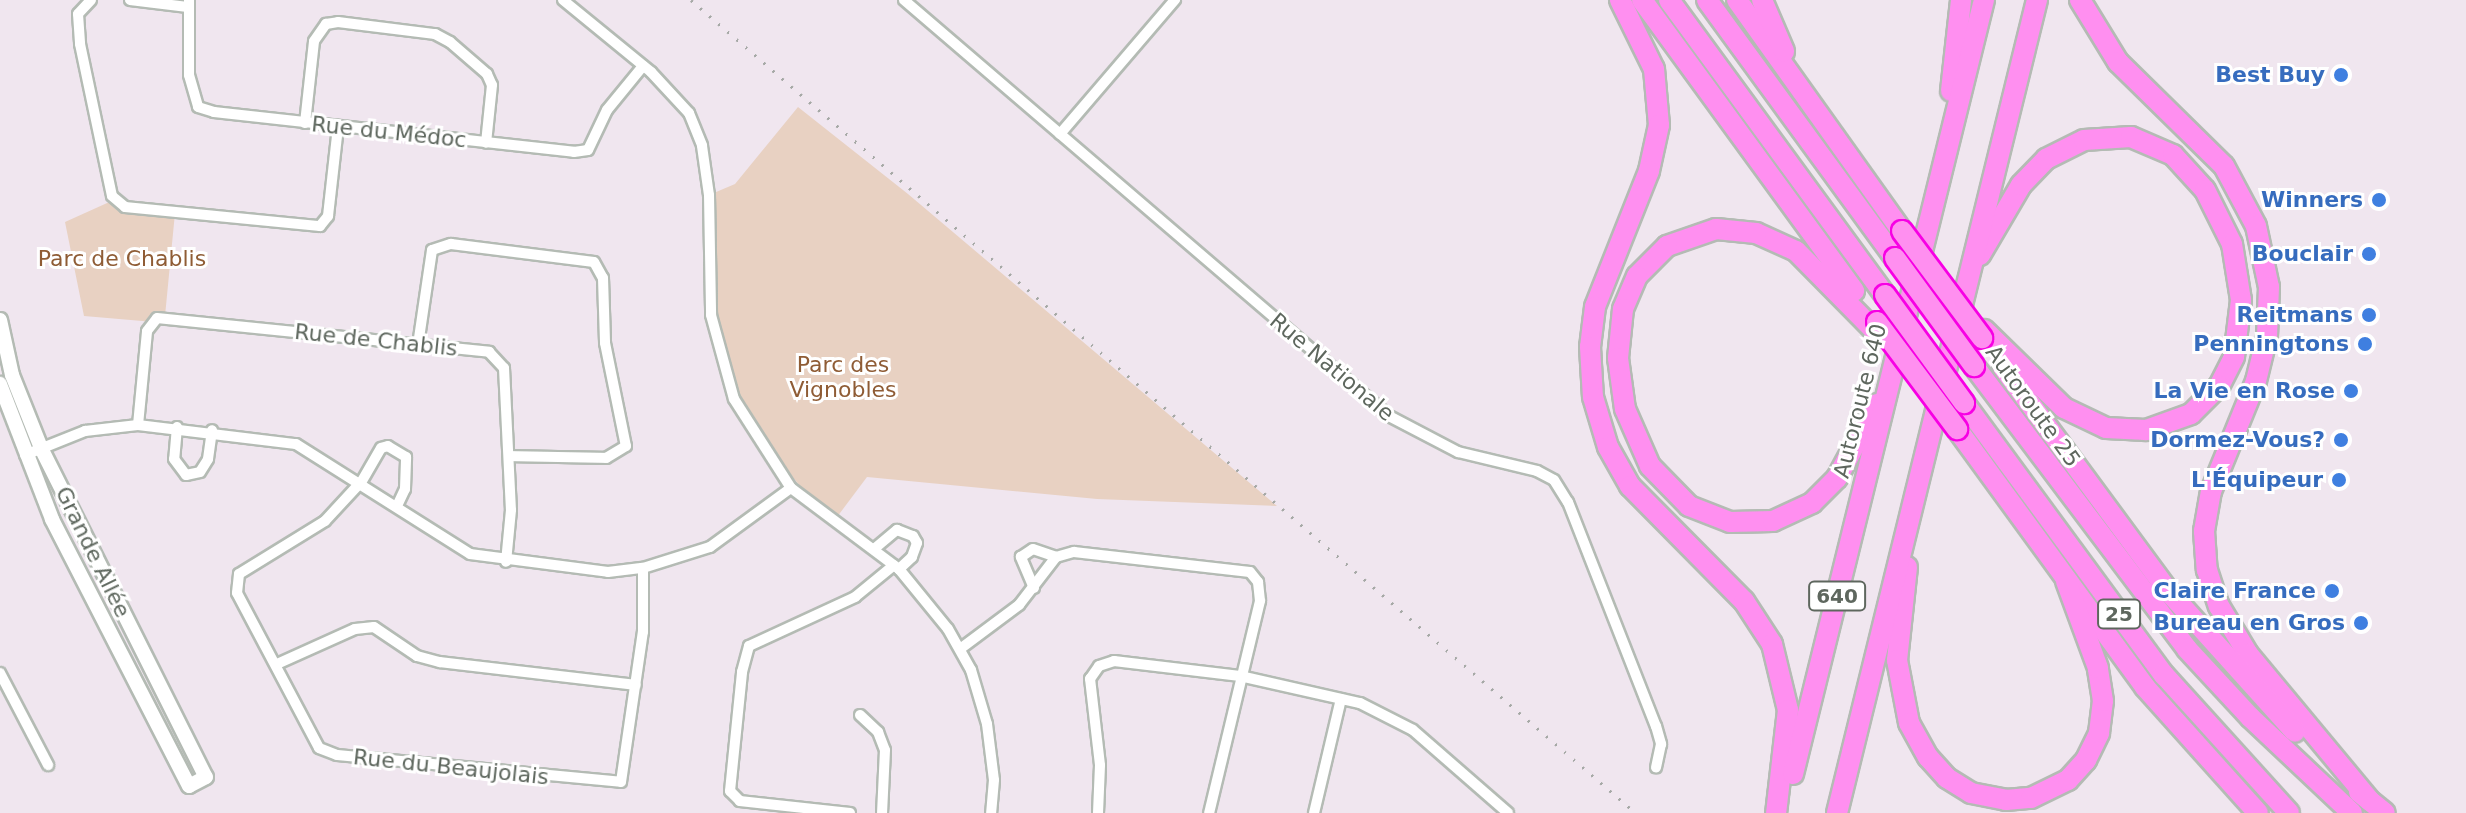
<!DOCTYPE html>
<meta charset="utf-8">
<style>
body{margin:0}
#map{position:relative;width:2466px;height:813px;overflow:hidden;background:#f0e6ef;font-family:"DejaVu Sans",sans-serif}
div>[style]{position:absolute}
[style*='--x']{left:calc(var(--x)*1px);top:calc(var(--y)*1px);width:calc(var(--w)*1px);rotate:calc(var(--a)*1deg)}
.green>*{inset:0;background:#e8d1c2}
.roads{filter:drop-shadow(2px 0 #b4bbb4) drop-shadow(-2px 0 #b4bbb4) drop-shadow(0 2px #b4bbb4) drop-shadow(0 -2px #b4bbb4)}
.street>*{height:10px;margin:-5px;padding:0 5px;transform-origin:5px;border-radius:5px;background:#fff}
.secondary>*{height:14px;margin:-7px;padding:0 7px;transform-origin:7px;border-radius:7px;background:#fff}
.highway>*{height:20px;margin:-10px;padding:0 10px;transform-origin:10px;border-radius:10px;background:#ff8ff0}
.rail>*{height:3px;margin-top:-1.5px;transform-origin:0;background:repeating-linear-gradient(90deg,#a6a9a6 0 2px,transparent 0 12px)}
.bridges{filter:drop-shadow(2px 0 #f700e4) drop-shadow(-2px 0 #f700e4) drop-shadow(0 2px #f700e4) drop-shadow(0 -2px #f700e4)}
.highway-bridge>*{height:20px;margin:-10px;padding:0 10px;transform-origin:10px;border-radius:10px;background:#ff8ff0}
.dots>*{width:22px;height:22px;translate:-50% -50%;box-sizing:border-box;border:4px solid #fff;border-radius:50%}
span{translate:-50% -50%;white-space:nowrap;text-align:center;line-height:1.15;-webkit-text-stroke:6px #fff;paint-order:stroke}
.shield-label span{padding:2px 6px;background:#fff;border:2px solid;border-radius:6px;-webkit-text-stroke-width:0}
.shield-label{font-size:20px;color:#5e675e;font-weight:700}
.shop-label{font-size:22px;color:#366cbe;font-weight:700}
.right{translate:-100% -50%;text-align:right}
.street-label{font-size:22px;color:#5e675e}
.park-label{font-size:22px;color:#8f5c35}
</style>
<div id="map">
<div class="green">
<i style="clip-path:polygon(798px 107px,908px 194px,1277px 506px,1097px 499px,867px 477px,837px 517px,798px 492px,800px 486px,749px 425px,730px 372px,714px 313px,709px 195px,735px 184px)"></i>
<i style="clip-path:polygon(116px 199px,125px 207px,175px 213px,165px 316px,154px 322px,84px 316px,65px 222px)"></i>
</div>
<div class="roads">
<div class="street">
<i style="--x:91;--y:0;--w:19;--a:133"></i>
<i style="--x:78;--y:14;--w:30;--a:86"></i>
<i style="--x:80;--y:44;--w:155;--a:78.1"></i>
<i style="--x:112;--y:196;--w:17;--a:40"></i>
<i style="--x:125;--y:207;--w:196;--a:5.6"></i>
<i style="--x:320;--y:226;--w:13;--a:-51"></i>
<i style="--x:328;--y:216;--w:90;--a:-83.6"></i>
<i style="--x:130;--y:0;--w:58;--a:6.9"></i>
<i style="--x:189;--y:0;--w:75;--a:90"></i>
<i style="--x:189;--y:75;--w:33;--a:74"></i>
<i style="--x:198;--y:107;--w:17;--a:17"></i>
<i style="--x:214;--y:112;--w:362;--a:6.3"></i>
<i style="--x:574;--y:152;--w:14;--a:-8"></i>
<i style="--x:588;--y:150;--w:44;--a:-64.6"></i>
<i style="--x:607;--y:110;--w:57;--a:-50.7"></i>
<i style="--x:563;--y:0;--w:114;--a:39.3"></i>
<i style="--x:651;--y:72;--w:56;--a:47.2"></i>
<i style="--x:689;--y:113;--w:35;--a:68"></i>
<i style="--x:702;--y:146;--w:49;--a:81.9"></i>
<i style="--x:709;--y:195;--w:120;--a:89"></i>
<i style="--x:711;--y:315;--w:87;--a:74.7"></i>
<i style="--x:734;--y:399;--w:106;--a:57.4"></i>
<i style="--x:791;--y:488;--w:135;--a:36.9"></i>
<i style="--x:899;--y:569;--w:77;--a:50.8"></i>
<i style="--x:948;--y:629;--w:47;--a:60.7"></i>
<i style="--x:971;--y:670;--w:56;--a:73.5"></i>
<i style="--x:987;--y:724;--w:56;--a:82.9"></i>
<i style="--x:994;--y:780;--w:33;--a:95"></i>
<i style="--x:904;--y:0;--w:639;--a:40.62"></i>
<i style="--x:1389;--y:416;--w:78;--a:27.6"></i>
<i style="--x:1458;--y:452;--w:81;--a:13.5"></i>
<i style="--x:1537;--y:471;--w:19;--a:28"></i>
<i style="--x:1554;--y:480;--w:26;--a:58"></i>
<i style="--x:1568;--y:502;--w:241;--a:68.6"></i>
<i style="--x:1656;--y:726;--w:19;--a:74"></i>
<i style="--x:1661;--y:744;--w:24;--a:102"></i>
<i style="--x:305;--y:123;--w:82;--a:-83.7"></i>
<i style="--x:314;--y:41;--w:21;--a:-55"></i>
<i style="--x:326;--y:24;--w:12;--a:-9"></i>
<i style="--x:338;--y:22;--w:98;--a:7.1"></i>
<i style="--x:435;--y:34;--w:17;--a:28"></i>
<i style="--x:450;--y:42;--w:49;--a:40.9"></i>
<i style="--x:487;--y:74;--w:12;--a:66"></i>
<i style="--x:492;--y:85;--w:58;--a:95.9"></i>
<i style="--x:1060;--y:134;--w:177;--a:-49.4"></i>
<i style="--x:418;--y:345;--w:96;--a:-81.6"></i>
<i style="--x:432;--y:250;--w:20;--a:-18"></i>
<i style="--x:451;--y:244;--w:144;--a:7.2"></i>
<i style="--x:594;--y:262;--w:18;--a:61"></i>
<i style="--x:603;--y:278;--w:65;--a:88.2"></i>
<i style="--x:605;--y:343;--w:105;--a:78.5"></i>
<i style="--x:626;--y:446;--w:23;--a:149"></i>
<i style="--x:606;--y:458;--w:96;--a:-178.8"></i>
<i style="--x:138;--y:425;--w:94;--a:-84.5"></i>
<i style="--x:147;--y:331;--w:16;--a:-52"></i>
<i style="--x:157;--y:318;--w:334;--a:5.8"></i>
<i style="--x:489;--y:352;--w:22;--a:47"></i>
<i style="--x:504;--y:368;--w:142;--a:87.2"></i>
<i style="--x:511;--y:510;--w:52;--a:95.5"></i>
<i style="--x:177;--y:427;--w:32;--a:95"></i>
<i style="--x:174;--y:459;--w:20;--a:53"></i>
<i style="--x:186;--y:475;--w:14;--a:-12"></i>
<i style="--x:200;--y:472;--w:15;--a:-58"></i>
<i style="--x:208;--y:459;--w:29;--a:-82"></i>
<i style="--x:25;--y:455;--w:65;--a:-21.8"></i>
<i style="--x:85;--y:431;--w:53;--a:-6.5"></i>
<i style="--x:138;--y:425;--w:159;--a:6.9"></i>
<i style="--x:296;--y:444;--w:206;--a:32.3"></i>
<i style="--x:470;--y:554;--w:139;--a:7.4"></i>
<i style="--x:608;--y:572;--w:35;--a:-7"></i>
<i style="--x:643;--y:568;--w:70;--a:-17.4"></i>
<i style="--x:710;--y:547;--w:100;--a:-36.1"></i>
<i style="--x:397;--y:506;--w:19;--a:-65"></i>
<i style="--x:405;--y:489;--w:32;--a:-88"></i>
<i style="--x:406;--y:457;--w:21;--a:-149"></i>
<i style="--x:388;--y:446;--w:7;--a:164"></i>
<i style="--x:381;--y:448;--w:39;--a:120"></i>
<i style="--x:361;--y:482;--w:53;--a:132.7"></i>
<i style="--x:325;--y:521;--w:101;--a:148.4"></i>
<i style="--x:239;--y:574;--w:19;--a:96"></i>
<i style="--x:237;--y:593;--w:175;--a:62.1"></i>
<i style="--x:319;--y:748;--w:19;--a:21"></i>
<i style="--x:337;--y:755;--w:285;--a:5.4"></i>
<i style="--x:621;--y:782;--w:152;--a:-81.7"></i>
<i style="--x:643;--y:632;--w:64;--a:-90"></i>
<i style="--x:874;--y:549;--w:30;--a:-40"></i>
<i style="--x:897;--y:530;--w:17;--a:21"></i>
<i style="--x:913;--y:536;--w:8;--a:60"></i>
<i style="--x:917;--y:543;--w:15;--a:110"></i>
<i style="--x:912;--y:557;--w:18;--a:137"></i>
<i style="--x:1034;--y:588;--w:34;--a:-113"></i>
<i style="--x:1021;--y:557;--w:14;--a:-34"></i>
<i style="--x:1033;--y:549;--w:24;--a:19"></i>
<i style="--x:960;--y:649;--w:74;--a:-36.7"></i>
<i style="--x:1019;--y:605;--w:61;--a:-52.4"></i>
<i style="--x:1056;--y:557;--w:19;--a:-16"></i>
<i style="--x:1074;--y:552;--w:177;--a:6.5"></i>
<i style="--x:1250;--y:572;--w:13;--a:51"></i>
<i style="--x:1258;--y:582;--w:19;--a:84"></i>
<i style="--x:1260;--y:601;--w:218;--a:103.5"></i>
<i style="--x:277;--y:664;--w:85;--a:-24.2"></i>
<i style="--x:355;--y:629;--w:19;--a:-6"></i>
<i style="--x:374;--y:627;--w:52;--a:34"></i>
<i style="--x:417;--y:656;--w:24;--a:15"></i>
<i style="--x:440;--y:662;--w:197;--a:6.7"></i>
<i style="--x:0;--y:673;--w:104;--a:62.4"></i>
<i style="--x:860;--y:715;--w:25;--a:43"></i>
<i style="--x:878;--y:732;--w:19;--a:69"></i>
<i style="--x:885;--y:750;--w:63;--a:92.7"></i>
<i style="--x:850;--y:813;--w:111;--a:-173.8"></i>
<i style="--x:740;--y:801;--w:14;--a:-135"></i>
<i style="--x:730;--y:791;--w:120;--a:-84.2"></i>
<i style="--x:742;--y:672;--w:27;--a:-75"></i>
<i style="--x:749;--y:646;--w:117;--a:-24.8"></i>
<i style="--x:855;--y:597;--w:50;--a:-39.4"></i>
<i style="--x:1098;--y:813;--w:48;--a:-87.6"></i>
<i style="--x:1100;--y:765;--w:87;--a:-96.6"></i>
<i style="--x:1090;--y:679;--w:16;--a:-55"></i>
<i style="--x:1099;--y:666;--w:16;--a:-18"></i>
<i style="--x:1114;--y:661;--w:127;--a:6.8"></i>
<i style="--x:1240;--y:676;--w:123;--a:12.7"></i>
<i style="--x:1360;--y:703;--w:59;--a:27"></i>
<i style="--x:1413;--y:730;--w:126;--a:41.1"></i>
<i style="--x:1314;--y:813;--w:117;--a:-76.7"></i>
</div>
<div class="secondary">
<i style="--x:0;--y:320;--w:56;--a:77.7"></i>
<i style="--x:12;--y:375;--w:79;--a:68.3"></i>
<i style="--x:41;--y:448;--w:368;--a:63.4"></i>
<i style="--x:206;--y:777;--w:19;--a:152"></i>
<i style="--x:189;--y:786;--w:300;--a:-117.2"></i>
<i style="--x:52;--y:519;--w:145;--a:-111.1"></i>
</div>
<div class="highway">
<i style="--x:1620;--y:0;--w:77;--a:63.8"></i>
<i style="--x:1654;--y:69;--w:56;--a:84.9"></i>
<i style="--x:1659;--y:125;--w:47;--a:102.3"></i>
<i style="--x:1649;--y:171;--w:146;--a:111.7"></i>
<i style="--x:1595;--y:307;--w:40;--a:97.1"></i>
<i style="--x:1590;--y:347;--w:50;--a:86.6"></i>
<i style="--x:1593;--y:397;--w:52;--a:73.3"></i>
<i style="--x:1608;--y:447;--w:45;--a:60.6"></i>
<i style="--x:1630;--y:486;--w:162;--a:45.3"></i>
<i style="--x:1744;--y:601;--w:51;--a:56.9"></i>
<i style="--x:1772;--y:644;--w:68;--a:76.4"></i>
<i style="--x:1788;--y:710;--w:104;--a:96.6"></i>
<i style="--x:1642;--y:0;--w:360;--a:53.9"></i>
<i style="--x:1669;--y:0;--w:366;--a:53.8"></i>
<i style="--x:1707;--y:0;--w:319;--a:53.9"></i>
<i style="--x:1737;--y:0;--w:284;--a:54.5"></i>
<i style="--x:1762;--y:0;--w:56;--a:66.7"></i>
<i style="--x:2080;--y:0;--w:73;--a:58.5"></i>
<i style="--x:2118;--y:62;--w:148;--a:44.5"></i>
<i style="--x:2224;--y:166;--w:68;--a:61.9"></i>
<i style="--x:2256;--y:226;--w:62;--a:78"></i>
<i style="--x:2269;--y:287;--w:49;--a:92.3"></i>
<i style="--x:2267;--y:336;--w:46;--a:103.7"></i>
<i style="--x:2256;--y:381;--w:119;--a:112.2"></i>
<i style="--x:2211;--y:491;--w:41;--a:99.9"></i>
<i style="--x:2204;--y:531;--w:39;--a:86"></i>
<i style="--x:2207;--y:570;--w:38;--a:72"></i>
<i style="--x:2219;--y:606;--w:56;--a:58.9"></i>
<i style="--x:2248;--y:654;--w:191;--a:50.3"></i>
<i style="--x:1951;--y:91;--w:92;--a:-83.7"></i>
<i style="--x:1980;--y:255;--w:81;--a:-59.6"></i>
<i style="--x:2021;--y:185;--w:36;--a:-46"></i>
<i style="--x:2046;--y:159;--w:42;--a:-26.6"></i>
<i style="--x:2084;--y:140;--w:47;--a:-3.7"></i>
<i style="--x:2131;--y:137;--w:46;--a:23.2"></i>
<i style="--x:2173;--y:155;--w:47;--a:47.6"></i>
<i style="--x:2205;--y:190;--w:60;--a:63.4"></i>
<i style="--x:2232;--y:244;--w:57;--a:80.9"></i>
<i style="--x:2241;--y:300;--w:57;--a:97"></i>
<i style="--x:2234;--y:357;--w:33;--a:117"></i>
<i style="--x:2219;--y:386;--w:40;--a:135"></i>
<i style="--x:2191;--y:414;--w:48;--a:160.4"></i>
<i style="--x:2146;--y:430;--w:40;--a:-177.1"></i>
<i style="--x:2106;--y:428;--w:47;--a:-154.5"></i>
<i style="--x:2064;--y:408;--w:112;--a:-135.7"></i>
<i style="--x:1874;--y:330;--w:111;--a:-134.6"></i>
<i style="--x:1796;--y:251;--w:44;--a:-155.8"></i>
<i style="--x:1756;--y:233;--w:40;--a:-174.3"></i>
<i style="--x:1716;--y:229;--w:52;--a:160.9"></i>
<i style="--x:1667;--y:246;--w:42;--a:135"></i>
<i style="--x:1637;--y:276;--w:36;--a:113"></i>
<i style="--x:1623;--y:309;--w:49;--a:95.8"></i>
<i style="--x:1618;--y:358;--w:51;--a:82.2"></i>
<i style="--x:1625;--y:409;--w:62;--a:66.3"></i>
<i style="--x:1650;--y:466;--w:56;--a:45.7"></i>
<i style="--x:1689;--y:506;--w:44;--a:21.3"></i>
<i style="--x:1730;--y:522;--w:43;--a:-1.3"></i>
<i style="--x:1773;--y:521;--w:43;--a:-24.8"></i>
<i style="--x:1812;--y:503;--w:35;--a:-45"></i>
<i style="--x:1837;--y:478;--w:84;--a:-61.6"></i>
<i style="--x:1974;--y:366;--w:354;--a:53"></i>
<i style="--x:2187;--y:649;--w:93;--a:47.2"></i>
<i style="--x:2250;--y:717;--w:140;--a:43.3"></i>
<i style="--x:2003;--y:367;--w:280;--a:53.6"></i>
<i style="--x:2169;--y:592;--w:188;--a:48"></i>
<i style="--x:1964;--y:403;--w:338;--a:53.7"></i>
<i style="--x:2164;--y:675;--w:186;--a:47.8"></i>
<i style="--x:1957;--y:429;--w:319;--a:53.9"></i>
<i style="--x:2145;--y:687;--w:169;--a:48.1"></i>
<i style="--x:1907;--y:567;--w:94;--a:96.1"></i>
<i style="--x:1897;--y:660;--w:64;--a:79.2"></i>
<i style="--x:1909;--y:723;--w:39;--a:61"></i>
<i style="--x:1928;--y:757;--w:28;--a:48"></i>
<i style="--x:1947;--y:778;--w:28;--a:32"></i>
<i style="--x:1971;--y:793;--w:36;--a:11"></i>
<i style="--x:2006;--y:800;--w:25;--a:-5"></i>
<i style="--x:2031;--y:798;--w:41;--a:-25.9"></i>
<i style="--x:2068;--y:780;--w:27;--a:-48"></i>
<i style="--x:2086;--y:760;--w:30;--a:-64"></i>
<i style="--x:2099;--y:733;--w:32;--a:-83"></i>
<i style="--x:2103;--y:701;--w:33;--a:-99"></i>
<i style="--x:2098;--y:668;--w:93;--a:-110.2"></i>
<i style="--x:1793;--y:774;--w:797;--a:-76.14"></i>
<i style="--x:2359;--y:792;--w:33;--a:39"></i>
<i style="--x:1837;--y:813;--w:837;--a:-76.18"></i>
</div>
</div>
<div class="rail">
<i style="--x:691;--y:0;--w:1247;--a:40.71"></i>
</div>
<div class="bridges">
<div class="highway-bridge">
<i style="--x:1902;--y:231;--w:134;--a:53.2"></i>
<i style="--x:1895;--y:258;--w:134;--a:53.8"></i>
<i style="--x:1885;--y:295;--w:134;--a:53.8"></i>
<i style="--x:1877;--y:322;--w:134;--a:53.2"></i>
</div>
</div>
<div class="dots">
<i style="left:2341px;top:75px;background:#3f7fe0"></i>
<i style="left:2379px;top:200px;background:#3f7fe0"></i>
<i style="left:2369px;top:254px;background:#3f7fe0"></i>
<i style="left:2369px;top:315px;background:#3f7fe0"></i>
<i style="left:2365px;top:344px;background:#3f7fe0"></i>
<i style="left:2351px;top:391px;background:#3f7fe0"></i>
<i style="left:2341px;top:440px;background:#3f7fe0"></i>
<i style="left:2339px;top:480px;background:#3f7fe0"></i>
<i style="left:2332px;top:591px;background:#3f7fe0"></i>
<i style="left:2361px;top:623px;background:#3f7fe0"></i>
</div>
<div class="shield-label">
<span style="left:1837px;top:596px">640</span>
<span style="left:2119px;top:614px">25</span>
</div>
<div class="shop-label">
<span class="right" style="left:2325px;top:75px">Best Buy</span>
<span class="right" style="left:2363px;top:200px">Winners</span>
<span class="right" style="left:2353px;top:254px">Bouclair</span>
<span class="right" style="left:2353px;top:315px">Reitmans</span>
<span class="right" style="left:2349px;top:344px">Penningtons</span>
<span class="right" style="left:2335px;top:391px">La Vie en Rose</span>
<span class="right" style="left:2325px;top:440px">Dormez-Vous?</span>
<span class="right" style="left:2323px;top:480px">L'Équipeur</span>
<span class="right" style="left:2316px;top:591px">Claire France</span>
<span class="right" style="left:2345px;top:623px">Bureau en Gros</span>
</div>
<div class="street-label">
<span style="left:389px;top:132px;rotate:6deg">Rue du Médoc</span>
<span style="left:376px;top:340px;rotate:6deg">Rue de Chablis</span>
<span style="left:1332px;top:367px;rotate:40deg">Rue Nationale</span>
<span style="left:1860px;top:401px;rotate:-76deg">Autoroute 640</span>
<span style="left:2033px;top:406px;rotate:54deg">Autoroute 25</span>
<span style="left:93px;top:552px;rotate:64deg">Grande Allée</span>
<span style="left:451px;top:767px;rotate:6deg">Rue du Beaujolais</span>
</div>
<div class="park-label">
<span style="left:122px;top:259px">Parc de Chablis</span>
<span style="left:843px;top:377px">Parc des<br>Vignobles</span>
</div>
</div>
